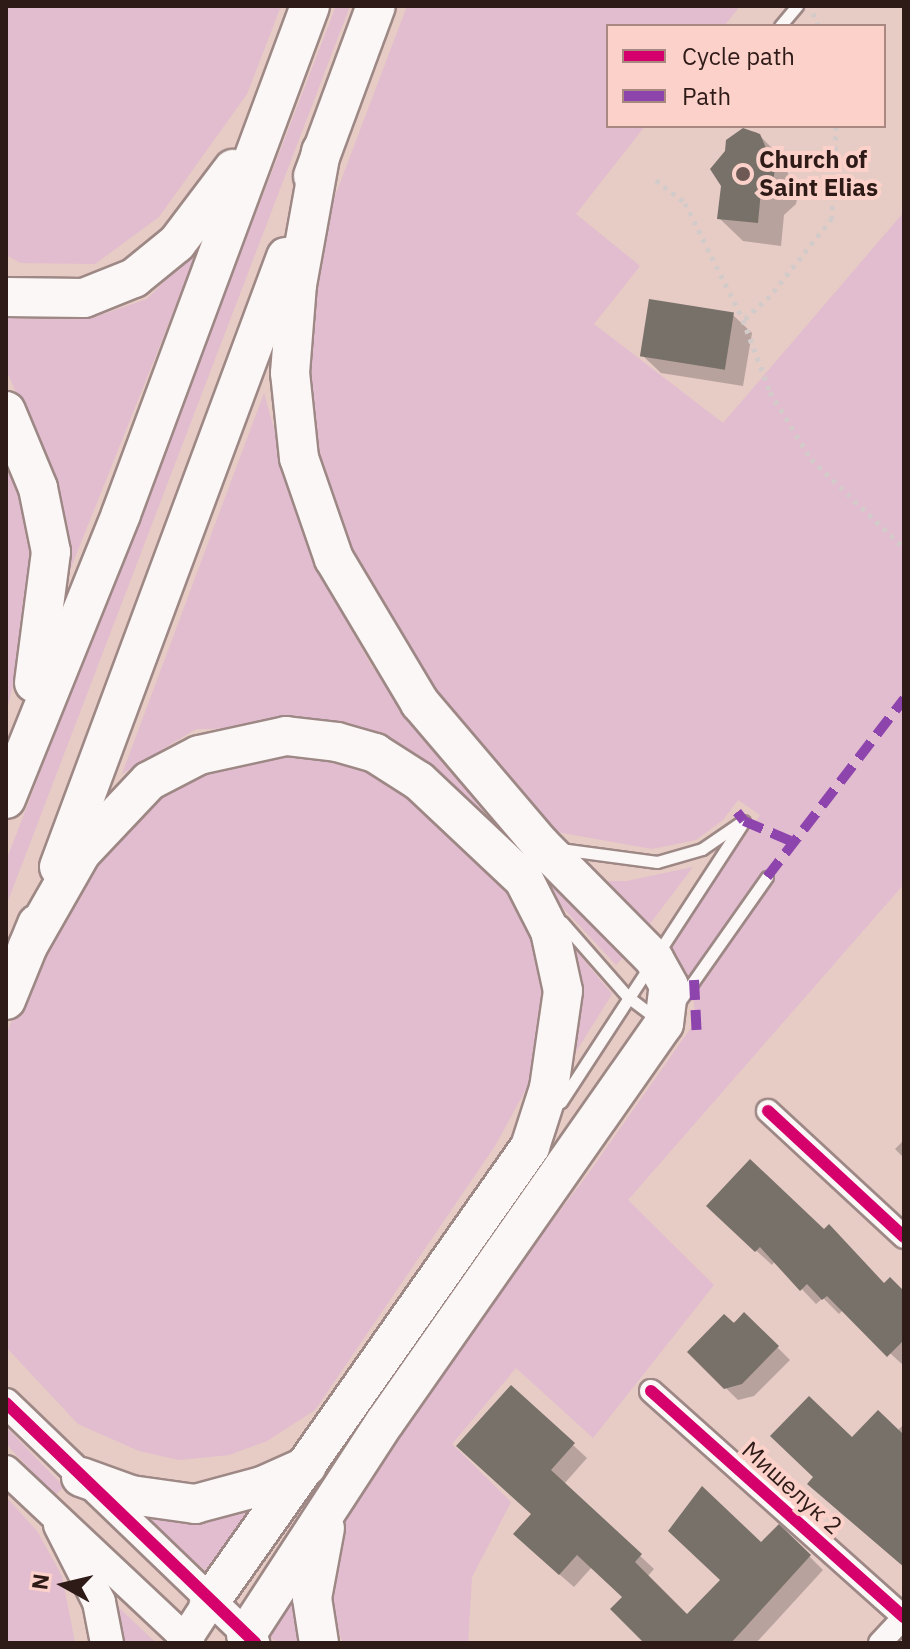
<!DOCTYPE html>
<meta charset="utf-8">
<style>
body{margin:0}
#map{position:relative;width:910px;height:1649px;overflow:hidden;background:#e7cbc5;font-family:"IBM Plex Sans",sans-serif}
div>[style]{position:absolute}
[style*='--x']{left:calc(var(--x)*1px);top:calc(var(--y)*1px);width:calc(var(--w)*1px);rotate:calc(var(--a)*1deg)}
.green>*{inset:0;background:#e2bccf}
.shadow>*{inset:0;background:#0003}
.building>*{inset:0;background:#77716a;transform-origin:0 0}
.path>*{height:5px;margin-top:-2.5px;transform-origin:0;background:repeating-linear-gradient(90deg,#d3cbca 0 4px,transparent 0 10px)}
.roads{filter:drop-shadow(2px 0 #9d8885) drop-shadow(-2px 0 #9d8885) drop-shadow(0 2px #9d8885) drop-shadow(0 -2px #9d8885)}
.service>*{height:11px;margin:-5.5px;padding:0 5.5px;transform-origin:5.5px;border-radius:5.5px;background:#fbf7f6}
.minor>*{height:22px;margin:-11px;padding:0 11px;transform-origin:11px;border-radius:11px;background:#fbf7f6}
.tertiary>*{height:28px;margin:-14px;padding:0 14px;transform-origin:14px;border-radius:14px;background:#fbf7f6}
.secondary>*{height:32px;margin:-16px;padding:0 16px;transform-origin:16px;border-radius:16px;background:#fbf7f6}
.trunk>*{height:38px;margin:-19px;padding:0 19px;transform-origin:19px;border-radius:19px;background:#fbf7f6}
.quiet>*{height:10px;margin-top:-5px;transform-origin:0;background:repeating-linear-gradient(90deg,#8e44ad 0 20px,transparent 0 30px)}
.cycleway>*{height:12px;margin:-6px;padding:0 6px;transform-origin:6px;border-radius:6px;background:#d6006c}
.dots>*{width:22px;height:22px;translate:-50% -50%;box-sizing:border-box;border:4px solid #fbd1c9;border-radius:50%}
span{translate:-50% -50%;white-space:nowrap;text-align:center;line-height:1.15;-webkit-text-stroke:8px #fbd1c9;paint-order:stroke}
.poi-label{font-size:24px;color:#2e1b18;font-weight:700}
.left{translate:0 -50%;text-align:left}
.street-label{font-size:24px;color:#2e1b18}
.frame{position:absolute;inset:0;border:8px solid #2e1b18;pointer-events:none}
.legend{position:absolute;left:606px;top:24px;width:280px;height:104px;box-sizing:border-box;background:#fbd1c9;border:2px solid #a98882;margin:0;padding:10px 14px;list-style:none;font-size:24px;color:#2e1b18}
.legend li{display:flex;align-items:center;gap:16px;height:40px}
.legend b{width:40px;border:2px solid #a98882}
.north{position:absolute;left:24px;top:1545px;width:80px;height:80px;-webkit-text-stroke:6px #fbd1c9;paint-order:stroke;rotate:278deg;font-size:22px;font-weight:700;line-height:32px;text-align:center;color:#2e1b18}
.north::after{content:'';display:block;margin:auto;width:28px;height:36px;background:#2e1b18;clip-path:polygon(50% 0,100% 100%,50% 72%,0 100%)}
</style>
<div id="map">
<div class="green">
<i style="clip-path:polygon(6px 6px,281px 6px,247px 94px,159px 217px,95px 264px,21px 263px,6px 255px)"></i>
<i style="clip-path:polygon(336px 6px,350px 6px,6px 906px,6px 861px)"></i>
<i style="clip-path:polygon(407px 6px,740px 6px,724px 26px,608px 26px,608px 126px,645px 126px,576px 214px,640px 266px,594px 324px,723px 423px,904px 212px,904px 884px,628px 1200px,714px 1285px,593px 1438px,516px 1368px,452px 1444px,511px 1502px,472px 1577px,468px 1643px,343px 1643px,329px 1606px,334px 1530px,353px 1483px,588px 1174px,695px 1022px,693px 989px,667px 945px,760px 815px,738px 800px,723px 820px,696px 840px,652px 849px,557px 832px,428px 690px,350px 553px,316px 449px,307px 369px,314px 283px,326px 220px)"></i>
<i style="clip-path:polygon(200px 245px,64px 585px,42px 449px,6px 370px,6px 314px,21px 319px,92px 318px,147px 299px)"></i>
<i style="clip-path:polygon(264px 393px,311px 559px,371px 665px,445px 756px,628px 952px,616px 965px,437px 772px,353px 727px,196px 729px,122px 774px)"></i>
<i style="clip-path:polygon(6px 449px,21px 484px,30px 551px,22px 645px,6px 715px)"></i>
<i style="clip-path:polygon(253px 755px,336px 755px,410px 791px,512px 887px,538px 936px,549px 989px,544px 1038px,526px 1089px,495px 1146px,315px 1410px,267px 1441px,229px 1455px,179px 1460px,139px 1451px,78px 1424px,6px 1347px,6px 1035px,40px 954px,94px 856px,160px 788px)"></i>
<i style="clip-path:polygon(693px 867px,646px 929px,597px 881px,627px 881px)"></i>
<i style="clip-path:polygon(569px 942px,612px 994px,562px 1074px)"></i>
<i style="clip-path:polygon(6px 1427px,64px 1487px,55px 1495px,6px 1444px)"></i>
<i style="clip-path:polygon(6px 1497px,37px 1531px,62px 1576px,75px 1643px,6px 1643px)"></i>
<i style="clip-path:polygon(261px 1503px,207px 1572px,134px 1511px,198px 1523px)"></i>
<i style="clip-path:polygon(300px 1588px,306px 1643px,279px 1643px,265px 1634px)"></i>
<i style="clip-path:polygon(110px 1599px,156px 1643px,126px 1643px)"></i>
</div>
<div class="shadow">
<i style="clip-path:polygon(741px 130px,756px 132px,780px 156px,798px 195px,796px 204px,784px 215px,781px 246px,743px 241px,719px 218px,727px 152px)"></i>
<i style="clip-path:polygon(733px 315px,752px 333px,743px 386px,661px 373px,642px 355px)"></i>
<i style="clip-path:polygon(904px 1140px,904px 1158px,895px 1149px)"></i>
<i style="clip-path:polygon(724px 1221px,904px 1293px,904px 1366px,843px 1310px,839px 1314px,823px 1298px,816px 1304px,775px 1261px,772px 1265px)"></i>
<i style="clip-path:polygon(745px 1315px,790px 1360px,754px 1396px,738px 1400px,689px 1352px)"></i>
<i style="clip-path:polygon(511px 1388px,587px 1458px,564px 1484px,654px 1569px,647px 1577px,687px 1617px,779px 1526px,823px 1570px,756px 1643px,646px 1643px,624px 1597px,592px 1567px,574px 1587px,529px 1548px,533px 1514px)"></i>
<i style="clip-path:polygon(904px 1424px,904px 1567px,825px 1499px,852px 1440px,897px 1431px)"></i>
</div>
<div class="building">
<i style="clip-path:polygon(743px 128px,760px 134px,775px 169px,773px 181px,761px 191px,758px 223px,717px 219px,721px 186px,710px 169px,725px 151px,726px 140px)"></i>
<i style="left:649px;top:299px;width:86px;height:58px;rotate:9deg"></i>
<i style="clip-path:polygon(750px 1159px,824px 1229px,829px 1224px,884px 1283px,890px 1277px,904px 1291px,904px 1340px,887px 1357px,827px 1296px,822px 1300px,807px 1284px,800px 1291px,760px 1247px,755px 1252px,706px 1206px)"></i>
<i style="clip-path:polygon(744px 1312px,779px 1346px,742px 1384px,724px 1389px,687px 1352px,724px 1314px,734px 1323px)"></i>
<i style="clip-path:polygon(511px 1385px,575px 1443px,551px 1470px,642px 1554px,635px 1562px,687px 1614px,720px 1580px,668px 1531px,702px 1486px,761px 1542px,779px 1524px,811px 1555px,731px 1643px,644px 1643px,610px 1609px,622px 1597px,577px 1555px,559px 1575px,513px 1534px,531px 1514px,456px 1446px)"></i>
<i style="clip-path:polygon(809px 1396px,852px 1437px,878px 1410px,904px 1435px,904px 1567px,807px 1484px,813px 1477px,770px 1436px)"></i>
</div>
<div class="path">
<i style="--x:813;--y:13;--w:14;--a:65"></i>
<i style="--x:836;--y:126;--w:92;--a:92.5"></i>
<i style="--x:832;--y:218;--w:100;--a:128.5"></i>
<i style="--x:770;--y:296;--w:36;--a:138"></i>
<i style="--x:743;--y:320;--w:77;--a:69.4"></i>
<i style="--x:770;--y:392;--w:79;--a:58.5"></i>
<i style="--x:811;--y:459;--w:129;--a:43.7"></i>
<i style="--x:656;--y:180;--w:37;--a:38"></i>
<i style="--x:685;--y:203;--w:131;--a:63.6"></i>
</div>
<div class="roads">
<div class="service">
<i style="--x:780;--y:26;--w:26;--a:-50"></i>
<i style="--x:560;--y:849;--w:98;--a:7.6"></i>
<i style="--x:657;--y:862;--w:47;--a:-16.1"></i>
<i style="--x:702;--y:849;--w:46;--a:-34.4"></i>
<i style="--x:562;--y:922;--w:100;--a:48.7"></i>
<i style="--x:628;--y:997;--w:35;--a:37"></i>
<i style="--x:679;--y:1002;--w:153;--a:-54.9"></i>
<i style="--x:561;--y:1102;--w:335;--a:-56.9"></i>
</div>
<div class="minor">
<i style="--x:768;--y:1111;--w:185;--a:42.8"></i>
<i style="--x:651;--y:1391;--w:339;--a:41.8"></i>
<i style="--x:880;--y:1643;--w:35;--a:-47"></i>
</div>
<div class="tertiary">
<i style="--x:6;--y:1403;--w:346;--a:43.9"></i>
<i style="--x:6;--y:1470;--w:253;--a:43.2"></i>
</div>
<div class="secondary">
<i style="--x:60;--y:1525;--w:86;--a:63.1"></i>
<i style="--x:99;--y:1602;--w:42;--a:79"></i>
<i style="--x:183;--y:1643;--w:48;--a:-57"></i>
</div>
<div class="trunk">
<i style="--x:313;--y:176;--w:181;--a:-69.7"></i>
<i style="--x:6;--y:297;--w:78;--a:0.7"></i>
<i style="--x:84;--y:298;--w:54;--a:-21.8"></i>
<i style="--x:134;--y:278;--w:55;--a:-39.1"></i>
<i style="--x:177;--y:243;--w:93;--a:-52.9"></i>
<i style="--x:6;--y:411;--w:83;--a:67.4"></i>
<i style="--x:38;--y:488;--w:65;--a:78.5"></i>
<i style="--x:51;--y:552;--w:132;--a:97.4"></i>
<i style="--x:6;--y:799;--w:307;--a:-68"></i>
<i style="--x:121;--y:514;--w:542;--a:-69.59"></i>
<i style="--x:59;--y:867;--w:651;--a:-69.59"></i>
<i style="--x:28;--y:946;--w:107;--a:-60.3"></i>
<i style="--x:81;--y:853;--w:99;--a:-46.6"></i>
<i style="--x:149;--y:781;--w:56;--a:-27.5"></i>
<i style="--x:199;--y:755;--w:89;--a:-12.3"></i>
<i style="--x:286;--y:736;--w:51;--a:6.7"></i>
<i style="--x:337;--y:742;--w:40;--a:16"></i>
<i style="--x:375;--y:753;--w:52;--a:32.5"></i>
<i style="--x:419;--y:781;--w:144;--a:43.3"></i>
<i style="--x:524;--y:880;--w:57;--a:63"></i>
<i style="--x:550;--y:931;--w:61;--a:77.8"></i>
<i style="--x:563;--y:991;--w:98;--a:98.2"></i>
<i style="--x:549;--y:1088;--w:62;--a:107.9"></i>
<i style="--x:530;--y:1147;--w:558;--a:125.14"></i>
<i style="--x:6;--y:1000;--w:82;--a:-67.8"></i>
<i style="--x:81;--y:1477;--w:53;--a:19.8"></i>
<i style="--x:131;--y:1495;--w:65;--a:8"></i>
<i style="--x:195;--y:1504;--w:69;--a:-15"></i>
<i style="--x:262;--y:1486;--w:49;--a:-24"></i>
<i style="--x:246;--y:1635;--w:254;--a:-56.9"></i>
<i style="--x:385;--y:1422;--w:486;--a:-55"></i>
<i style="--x:664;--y:1024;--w:38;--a:-83"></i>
<i style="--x:669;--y:986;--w:31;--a:-119"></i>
<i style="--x:654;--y:959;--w:161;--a:-134.7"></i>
<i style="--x:541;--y:845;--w:187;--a:-130.4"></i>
<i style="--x:420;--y:703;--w:168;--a:-120.8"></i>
<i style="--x:334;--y:559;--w:107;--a:-109.1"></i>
<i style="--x:299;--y:458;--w:85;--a:-96"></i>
<i style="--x:290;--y:373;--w:88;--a:-85.5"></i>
<i style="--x:297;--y:285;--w:136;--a:-79.8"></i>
<i style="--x:319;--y:1643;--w:46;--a:-98.8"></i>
<i style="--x:312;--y:1598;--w:71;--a:-79.5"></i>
</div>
</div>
<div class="quiet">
<i style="--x:737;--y:812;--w:11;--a:52"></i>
<i style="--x:744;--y:821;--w:53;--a:23.2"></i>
<i style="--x:767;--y:877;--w:225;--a:-52.4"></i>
<i style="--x:694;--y:980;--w:60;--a:87.1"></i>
</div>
<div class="cycleway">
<i style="--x:768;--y:1111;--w:185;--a:42.8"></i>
<i style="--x:651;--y:1391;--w:339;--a:41.8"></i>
<i style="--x:6;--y:1403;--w:346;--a:43.9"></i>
</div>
<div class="dots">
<i style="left:743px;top:174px;background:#6f5955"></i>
</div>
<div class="poi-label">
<span class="left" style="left:759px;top:174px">Church of<br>Saint Elias</span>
</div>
<div class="street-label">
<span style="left:792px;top:1488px;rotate:42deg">Мишелук 2</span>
</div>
<div class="frame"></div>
<ul class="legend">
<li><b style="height:10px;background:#d6006c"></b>Cycle path</li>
<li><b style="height:10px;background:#8e44ad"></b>Path</li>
</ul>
<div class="north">N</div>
</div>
